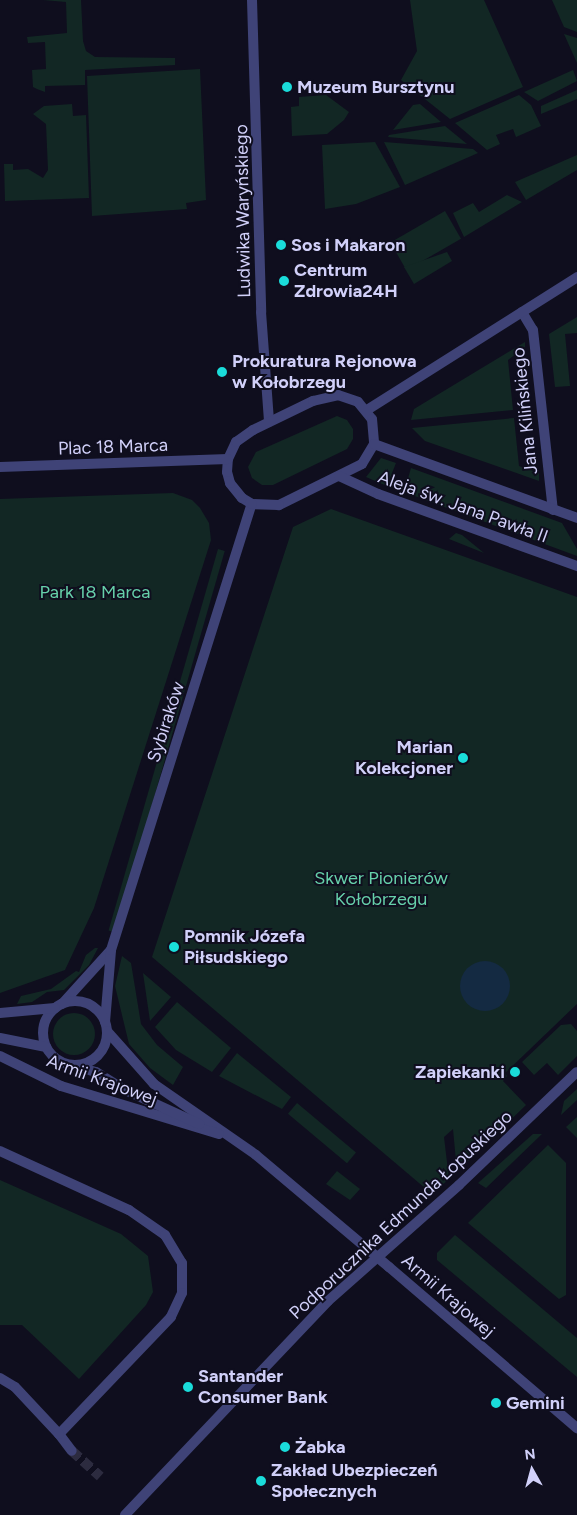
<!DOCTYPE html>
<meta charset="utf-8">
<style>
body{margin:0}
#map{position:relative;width:577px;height:1515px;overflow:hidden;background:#0f0e1e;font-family:Figtree,sans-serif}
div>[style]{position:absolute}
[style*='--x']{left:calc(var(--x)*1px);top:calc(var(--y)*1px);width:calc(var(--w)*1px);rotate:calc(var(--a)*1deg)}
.green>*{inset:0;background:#122724;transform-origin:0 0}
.round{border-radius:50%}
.water>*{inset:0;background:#142a42}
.minor-tunnel>*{height:10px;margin-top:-5px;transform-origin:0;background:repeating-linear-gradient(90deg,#2c2b3f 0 10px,transparent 0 15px)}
.minor>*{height:10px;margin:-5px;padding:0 5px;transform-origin:5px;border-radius:5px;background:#3f4377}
.tertiary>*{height:10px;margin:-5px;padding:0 5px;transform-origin:5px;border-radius:5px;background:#3f4377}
.tertiary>.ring{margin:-5px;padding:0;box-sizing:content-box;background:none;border:10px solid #3f4377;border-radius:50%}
.dots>*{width:14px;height:14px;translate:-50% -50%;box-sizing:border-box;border:2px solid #0f0e1e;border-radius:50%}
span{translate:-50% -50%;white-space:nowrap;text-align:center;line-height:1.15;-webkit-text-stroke:4px #0f0e1e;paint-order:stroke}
.poi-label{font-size:18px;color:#d1d0f9;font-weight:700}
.left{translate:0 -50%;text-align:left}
.right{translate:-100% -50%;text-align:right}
.street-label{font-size:18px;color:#d1d0f9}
.park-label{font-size:18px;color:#66d0aa}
.north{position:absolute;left:507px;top:1445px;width:50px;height:50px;-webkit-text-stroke:4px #0f0e1e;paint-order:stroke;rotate:353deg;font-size:14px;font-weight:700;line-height:20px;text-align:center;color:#d1d0f9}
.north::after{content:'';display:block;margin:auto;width:18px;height:22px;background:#d1d0f9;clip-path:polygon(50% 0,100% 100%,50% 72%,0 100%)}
</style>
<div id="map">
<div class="green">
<i style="clip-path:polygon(43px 0,81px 0,83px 41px,86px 51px,95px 57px,175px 58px,175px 65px,85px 70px,85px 85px,45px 86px,45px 92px,37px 89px,33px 87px,32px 70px,46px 69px,45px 42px,28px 43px,27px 37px,67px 33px,66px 2px)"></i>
<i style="clip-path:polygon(410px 0,484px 0,523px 87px,450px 119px,401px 80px,417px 51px)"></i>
<i style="clip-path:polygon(552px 0,577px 0,577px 32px,564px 27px)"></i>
<i style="clip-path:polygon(564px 34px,577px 38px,577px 63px)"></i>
<i style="clip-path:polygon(200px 69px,206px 200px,186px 203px,187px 209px,92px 216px,87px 76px)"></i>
<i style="clip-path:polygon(573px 70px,577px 81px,538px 101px,524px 92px)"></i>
<i style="clip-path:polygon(577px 90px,577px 99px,541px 114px,541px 106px)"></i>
<i style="clip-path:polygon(326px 95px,349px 112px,344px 120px,327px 134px,292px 136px,291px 107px,299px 106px,299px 97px)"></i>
<i style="clip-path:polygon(519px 95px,531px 105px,541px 126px,516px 137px,513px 129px,496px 135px,500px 144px,487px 150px,455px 123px)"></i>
<i style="clip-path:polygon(72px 104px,73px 116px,86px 115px,89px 198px,5px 201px,4px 164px,13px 164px,13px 170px,28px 169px,43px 178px,48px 170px,46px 124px,33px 114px,44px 106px)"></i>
<i style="clip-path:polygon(420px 104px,441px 122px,393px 130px,413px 105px)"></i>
<i style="clip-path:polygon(445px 126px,467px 144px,388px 137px,389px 135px)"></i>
<i style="clip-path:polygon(375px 142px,400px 187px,356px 204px,325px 209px,322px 145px)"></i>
<i style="clip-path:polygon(384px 142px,473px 149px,478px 153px,405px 185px)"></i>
<i style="clip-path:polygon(577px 155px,577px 170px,526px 200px,515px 182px)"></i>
<i style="clip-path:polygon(507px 195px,522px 202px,464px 237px,453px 213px,473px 203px,479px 212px)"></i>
<i style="left:445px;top:211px;width:32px;height:63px;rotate:60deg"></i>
<i style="clip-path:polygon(447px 252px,452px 261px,414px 284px,404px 267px)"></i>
<i style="clip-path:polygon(577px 317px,577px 333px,565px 334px,570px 386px,555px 387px,549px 334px)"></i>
<i style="clip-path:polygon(525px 342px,525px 347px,508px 360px,513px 410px,411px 420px,414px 409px)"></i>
<i style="clip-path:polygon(337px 416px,347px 420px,353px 429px,353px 439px,347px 449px,273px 485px,262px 485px,252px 478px,248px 467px,256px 452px)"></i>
<i style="clip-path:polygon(514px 418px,519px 466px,539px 473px,539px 481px,425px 441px,412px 428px)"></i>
<i style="clip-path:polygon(381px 458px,396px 463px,387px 486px,366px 477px)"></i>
<i style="clip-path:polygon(411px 468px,562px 523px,577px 549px,577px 556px,404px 492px)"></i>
<i style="clip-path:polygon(173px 493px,192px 500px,200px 508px,209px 523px,211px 540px,94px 908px,65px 970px,0 993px,0 499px)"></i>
<i style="clip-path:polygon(331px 509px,577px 597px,577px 1004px,505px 1073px,507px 1076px,503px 1081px,526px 1105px,457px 1172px,453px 1129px,444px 1137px,449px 1179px,432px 1194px,152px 957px,293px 527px)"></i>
<i style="clip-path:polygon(456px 533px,462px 535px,484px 553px,449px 539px)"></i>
<i style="left:218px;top:549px;width:7px;height:397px;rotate:16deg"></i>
<i style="clip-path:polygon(95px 948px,98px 948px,89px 965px,64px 990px,47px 992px,32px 1002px,17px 1004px,21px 996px,51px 989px,76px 971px,79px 972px,86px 955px)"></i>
<i style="clip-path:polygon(122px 956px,131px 963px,141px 1024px,157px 1045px,183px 1067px,173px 1085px,150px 1068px,129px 1044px,115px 986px)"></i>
<i style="clip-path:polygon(143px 973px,171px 997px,150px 1021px)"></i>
<i style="clip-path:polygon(177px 1002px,231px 1048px,212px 1072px,176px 1050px,155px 1027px)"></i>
<i class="round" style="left:53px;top:1013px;width:42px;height:42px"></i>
<i style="clip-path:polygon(571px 1024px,577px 1031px,577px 1056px,558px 1075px,547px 1063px,534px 1075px,522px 1062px,561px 1025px)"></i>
<i style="clip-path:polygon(237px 1053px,291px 1097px,282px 1109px,219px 1076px)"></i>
<i style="clip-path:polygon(577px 1089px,577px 1100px,561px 1115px,564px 1101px)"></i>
<i style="left:297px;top:1103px;width:77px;height:14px;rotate:40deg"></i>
<i style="clip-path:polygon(577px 1117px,577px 1138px,566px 1127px)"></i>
<i style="clip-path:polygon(533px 1134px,542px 1134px,486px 1188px,478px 1183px)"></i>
<i style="clip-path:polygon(548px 1145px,566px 1163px,566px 1295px,559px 1299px,468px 1223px)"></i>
<i style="clip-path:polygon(337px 1171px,360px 1189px,350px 1200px,326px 1184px)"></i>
<i style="clip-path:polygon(0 1180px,121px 1234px,148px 1256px,153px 1292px,146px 1305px,79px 1379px,22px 1325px,0 1325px)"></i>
<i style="clip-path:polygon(455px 1235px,577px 1338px,577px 1377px,437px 1260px,437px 1253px)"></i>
</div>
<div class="water">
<i class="round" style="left:460px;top:961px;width:50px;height:50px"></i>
</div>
<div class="minor-tunnel">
<i style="--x:72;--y:1451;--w:38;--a:42"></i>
</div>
<div class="minor">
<i style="--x:252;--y:0;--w:312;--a:88.3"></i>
<i style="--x:261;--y:312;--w:110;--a:85.8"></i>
<i style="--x:522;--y:312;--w:21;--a:59"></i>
<i style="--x:533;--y:330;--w:181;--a:83.7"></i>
<i style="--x:367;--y:410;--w:249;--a:-32.3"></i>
<i style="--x:62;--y:1004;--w:72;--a:-47.8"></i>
<i style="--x:105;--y:1022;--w:72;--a:-85.2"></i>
<i style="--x:111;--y:950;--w:468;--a:-72.5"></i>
<i style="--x:0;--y:1151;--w:142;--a:24.6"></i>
<i style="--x:129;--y:1210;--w:44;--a:34.8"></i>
<i style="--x:165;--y:1235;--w:33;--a:59"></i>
<i style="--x:182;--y:1263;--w:30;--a:90"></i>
<i style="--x:182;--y:1293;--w:26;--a:115"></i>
<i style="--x:171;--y:1317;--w:162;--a:133.7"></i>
<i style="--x:59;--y:1434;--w:21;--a:53"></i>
<i style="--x:389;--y:1267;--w:248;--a:40.6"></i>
<i style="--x:0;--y:1378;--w:17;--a:31"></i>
<i style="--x:15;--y:1387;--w:64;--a:46.9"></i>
</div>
<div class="tertiary">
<i style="--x:338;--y:395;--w:21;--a:19"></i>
<i style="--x:358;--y:402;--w:22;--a:51"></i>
<i style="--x:372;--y:419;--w:25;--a:85"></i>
<i style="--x:374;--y:444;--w:23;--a:121"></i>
<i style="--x:362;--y:464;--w:93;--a:153.7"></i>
<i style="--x:279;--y:505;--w:27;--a:-178"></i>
<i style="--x:252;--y:504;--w:12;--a:-149"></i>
<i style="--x:242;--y:498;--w:19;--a:-129"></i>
<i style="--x:230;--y:483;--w:11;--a:-105"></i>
<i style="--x:227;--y:472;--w:13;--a:-86"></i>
<i style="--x:228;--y:459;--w:19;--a:-65"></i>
<i style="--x:236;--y:442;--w:21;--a:-35"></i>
<i style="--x:253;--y:430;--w:67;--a:-25.8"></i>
<i style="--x:313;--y:401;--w:26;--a:-13"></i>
<i style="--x:374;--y:444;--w:216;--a:20"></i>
<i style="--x:0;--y:467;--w:228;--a:-2"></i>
<i style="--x:339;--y:476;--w:43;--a:24.8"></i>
<i style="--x:378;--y:494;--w:212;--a:19.9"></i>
<i class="ring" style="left:43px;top:1001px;width:54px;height:54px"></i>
<i style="--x:0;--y:1013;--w:55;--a:-5.2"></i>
<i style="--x:107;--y:1031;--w:71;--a:48.4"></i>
<i style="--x:154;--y:1084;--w:124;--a:34.8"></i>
<i style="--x:256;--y:1155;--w:174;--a:40.1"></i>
<i style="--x:0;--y:1038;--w:47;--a:11.1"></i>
<i style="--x:0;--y:1056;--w:68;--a:26.2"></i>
<i style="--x:61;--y:1086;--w:165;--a:16.9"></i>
<i style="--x:77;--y:1066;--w:20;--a:18"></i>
<i style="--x:96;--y:1072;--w:32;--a:32"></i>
<i style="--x:123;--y:1089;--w:84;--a:24.7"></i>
<i style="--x:125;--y:1515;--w:295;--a:-46.5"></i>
<i style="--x:328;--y:1301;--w:175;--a:-41.5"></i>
<i style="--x:459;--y:1185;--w:163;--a:-43.8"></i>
</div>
<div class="dots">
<i style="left:287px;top:87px;background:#1adcda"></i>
<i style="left:281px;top:245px;background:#1adcda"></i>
<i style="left:284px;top:281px;background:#1adcda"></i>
<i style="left:222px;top:372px;background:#1adcda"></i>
<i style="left:463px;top:758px;background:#1adcda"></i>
<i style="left:174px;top:947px;background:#1adcda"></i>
<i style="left:515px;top:1072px;background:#1adcda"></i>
<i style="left:188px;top:1387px;background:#1adcda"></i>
<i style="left:496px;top:1403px;background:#1adcda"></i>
<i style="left:285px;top:1447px;background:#1adcda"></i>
<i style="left:261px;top:1481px;background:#1adcda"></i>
</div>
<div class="poi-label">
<span class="left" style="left:297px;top:87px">Muzeum Bursztynu</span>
<span class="left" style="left:291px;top:245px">Sos i Makaron</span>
<span class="left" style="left:294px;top:281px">Centrum<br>Zdrowia24H</span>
<span class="left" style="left:232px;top:372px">Prokuratura Rejonowa<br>w Kołobrzegu</span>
<span class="right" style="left:453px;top:758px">Marian<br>Kolekcjoner</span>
<span class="left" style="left:184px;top:947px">Pomnik Józefa<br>Piłsudskiego</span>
<span class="right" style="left:505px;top:1072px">Zapiekanki</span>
<span class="left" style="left:198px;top:1387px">Santander<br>Consumer Bank</span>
<span class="left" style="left:506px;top:1403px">Gemini</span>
<span class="left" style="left:295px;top:1447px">Żabka</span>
<span class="left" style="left:271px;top:1481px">Zakład Ubezpieczeń<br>Społecznych</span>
</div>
<div class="street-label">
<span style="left:243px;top:211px;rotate:-91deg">Ludwika Waryńskiego</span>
<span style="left:525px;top:411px;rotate:-96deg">Jana Kilińskiego</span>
<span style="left:113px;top:447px;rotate:-2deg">Plac 18 Marca</span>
<span style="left:463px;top:507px;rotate:20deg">Aleja św. Jana Pawła II</span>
<span style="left:166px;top:722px;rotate:-72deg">Sybiraków</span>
<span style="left:102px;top:1080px;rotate:20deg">Armii Krajowej</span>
<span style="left:401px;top:1215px;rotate:-43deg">Podporucznika Edmunda Łopuskiego</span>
<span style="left:448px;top:1296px;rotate:41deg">Armii Krajowej</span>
</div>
<div class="park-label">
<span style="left:95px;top:592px">Park 18 Marca</span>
<span style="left:381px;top:889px">Skwer Pionierów<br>Kołobrzegu</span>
</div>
<div class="north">N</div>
</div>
